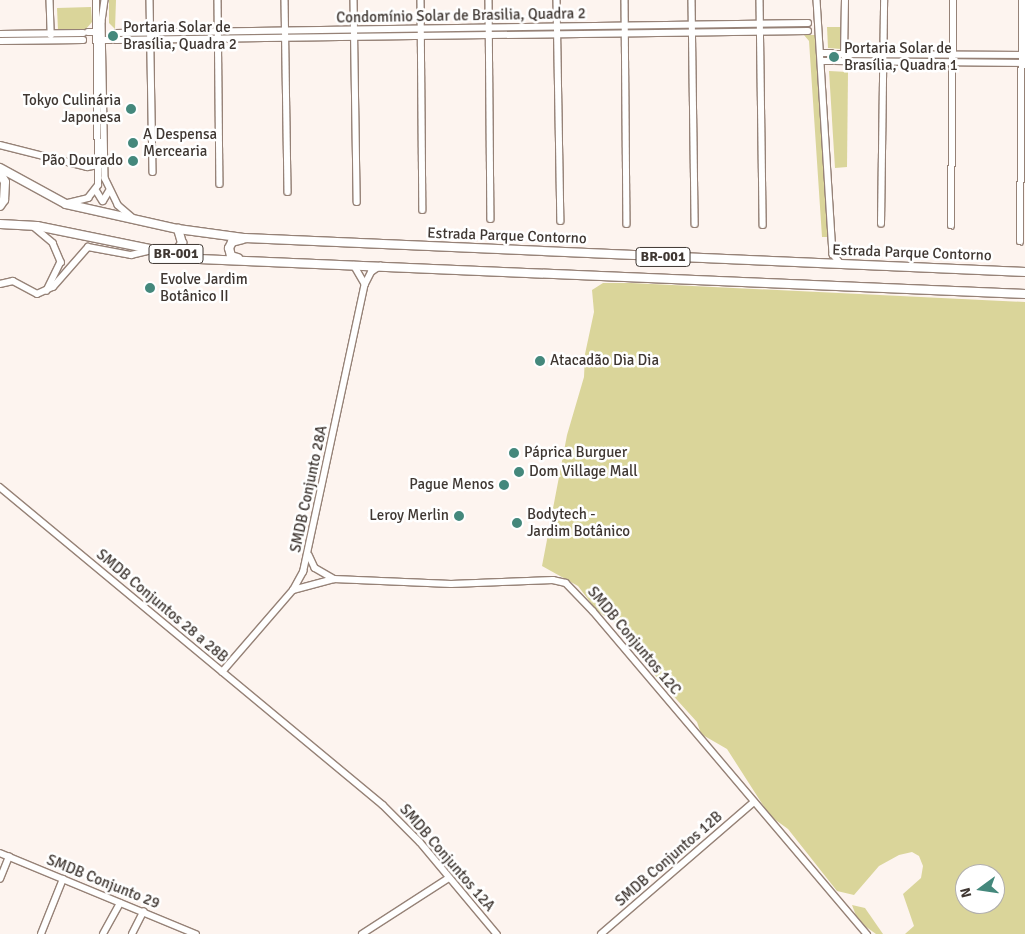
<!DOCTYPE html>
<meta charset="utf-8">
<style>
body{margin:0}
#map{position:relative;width:1025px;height:934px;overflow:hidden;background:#fdf4ef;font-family:Signika,sans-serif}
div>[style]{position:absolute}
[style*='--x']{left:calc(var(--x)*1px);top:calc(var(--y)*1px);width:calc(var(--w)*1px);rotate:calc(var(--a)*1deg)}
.green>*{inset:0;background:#dad59a}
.minor-tunnel>*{height:5.5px;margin-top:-2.75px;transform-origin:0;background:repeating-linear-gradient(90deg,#d7cec9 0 5.5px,transparent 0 8.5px)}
.roads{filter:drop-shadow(1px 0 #968277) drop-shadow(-1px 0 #968277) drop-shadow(0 1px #968277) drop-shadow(0 -1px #968277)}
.minor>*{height:5.5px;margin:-2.75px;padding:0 2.75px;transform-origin:2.75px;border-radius:2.75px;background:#fff}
.highway>*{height:8px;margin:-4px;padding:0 4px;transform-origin:4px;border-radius:4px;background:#fff}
.dots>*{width:14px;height:14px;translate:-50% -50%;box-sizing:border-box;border:2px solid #fff;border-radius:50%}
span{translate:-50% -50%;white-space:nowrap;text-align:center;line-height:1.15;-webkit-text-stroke:5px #fff;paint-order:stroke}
.shield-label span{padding:1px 4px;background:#fff;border:1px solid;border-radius:4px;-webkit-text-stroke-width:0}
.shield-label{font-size:14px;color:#3f3732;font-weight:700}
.street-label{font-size:15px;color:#3f3732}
.poi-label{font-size:15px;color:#3f3732}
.left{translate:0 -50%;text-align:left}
.right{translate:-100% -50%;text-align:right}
.north{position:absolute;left:955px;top:864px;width:50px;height:50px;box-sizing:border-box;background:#fff;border:1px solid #b2afad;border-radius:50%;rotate:256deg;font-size:14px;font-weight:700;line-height:20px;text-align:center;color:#3f3732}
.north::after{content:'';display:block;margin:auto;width:18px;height:22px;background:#44887c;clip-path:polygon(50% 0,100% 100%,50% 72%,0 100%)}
</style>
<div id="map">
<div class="green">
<i style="clip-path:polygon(109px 0,116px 0,115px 29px,109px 23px)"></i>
<i style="clip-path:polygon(91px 7px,92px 22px,86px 29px,58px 30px,57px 8px)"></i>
<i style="clip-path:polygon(827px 27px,842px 27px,841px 49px,828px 48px)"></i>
<i style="clip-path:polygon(804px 35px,815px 35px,816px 40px,828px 237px,822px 237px,809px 41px)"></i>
<i style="clip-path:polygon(829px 71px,848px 72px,847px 167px,835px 168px)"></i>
<i style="clip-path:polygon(evenodd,631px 283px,1025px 302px,1025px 934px,905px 934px,914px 926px,903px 894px,921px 878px,923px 866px,919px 856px,912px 852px,899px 855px,879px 866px,854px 895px,837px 891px,788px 829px,770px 816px,727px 749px,701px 734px,697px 722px,658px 679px,614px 622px,597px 611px,578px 586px,542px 566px,567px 435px,584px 377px,585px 354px,594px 312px,592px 290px,603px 283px,631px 283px,965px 874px,995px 874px,995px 904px,965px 904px,965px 874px)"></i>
<i style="clip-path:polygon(852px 905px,865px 908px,883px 934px,876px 934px,858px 921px)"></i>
</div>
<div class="minor-tunnel">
<i style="--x:110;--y:33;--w:6;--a:0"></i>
</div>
<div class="roads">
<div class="minor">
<i style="--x:50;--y:0;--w:35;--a:88"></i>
<i style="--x:105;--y:0;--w:22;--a:98"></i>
<i style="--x:102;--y:22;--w:156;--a:88.9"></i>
<i style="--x:105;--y:178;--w:30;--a:64"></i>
<i style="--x:118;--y:205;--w:20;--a:41"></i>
<i style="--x:150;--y:0;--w:172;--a:89"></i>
<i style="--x:218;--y:0;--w:184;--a:89.4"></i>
<i style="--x:285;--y:0;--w:192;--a:89.1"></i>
<i style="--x:354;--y:0;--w:202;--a:89.1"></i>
<i style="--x:421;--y:0;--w:210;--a:89.5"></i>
<i style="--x:489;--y:0;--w:219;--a:89.5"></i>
<i style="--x:557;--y:0;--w:221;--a:89"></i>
<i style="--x:625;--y:0;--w:224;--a:89.5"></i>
<i style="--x:692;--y:0;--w:224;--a:89.2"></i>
<i style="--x:760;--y:0;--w:225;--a:89.2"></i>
<i style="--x:817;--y:0;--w:255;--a:86.4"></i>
<i style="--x:833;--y:254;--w:13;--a:51"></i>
<i style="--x:88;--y:32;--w:8;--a:0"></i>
<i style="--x:116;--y:33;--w:692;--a:-0.83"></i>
<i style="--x:0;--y:34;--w:83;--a:-0.7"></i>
<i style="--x:103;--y:40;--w:7;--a:0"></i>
<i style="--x:116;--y:40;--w:692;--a:-0.75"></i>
<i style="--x:0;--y:41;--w:83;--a:-0.7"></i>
<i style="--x:821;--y:53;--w:10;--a:0"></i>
<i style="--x:837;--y:54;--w:188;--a:0.3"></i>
<i style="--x:844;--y:56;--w:56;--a:-89"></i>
<i style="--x:822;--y:61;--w:9;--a:0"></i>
<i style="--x:837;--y:61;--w:188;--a:0.6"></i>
<i style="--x:0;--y:145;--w:90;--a:14.2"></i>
<i style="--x:87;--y:167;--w:18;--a:-9"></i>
<i style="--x:96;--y:190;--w:13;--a:58"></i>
<i style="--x:103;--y:201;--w:12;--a:-59"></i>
<i style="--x:68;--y:203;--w:21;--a:-14"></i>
<i style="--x:88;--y:198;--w:16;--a:-52"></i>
<i style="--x:98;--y:185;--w:185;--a:-90.6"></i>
<i style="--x:881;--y:224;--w:224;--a:-89.2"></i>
<i style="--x:33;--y:226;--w:26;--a:40"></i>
<i style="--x:53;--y:243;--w:21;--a:67"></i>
<i style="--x:61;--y:262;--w:32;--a:116"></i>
<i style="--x:951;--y:226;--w:226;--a:-89.5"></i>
<i style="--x:1020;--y:242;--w:242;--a:-89.5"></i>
<i style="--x:354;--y:265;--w:22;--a:60"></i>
<i style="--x:0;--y:284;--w:13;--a:-13"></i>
<i style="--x:13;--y:281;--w:27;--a:28"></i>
<i style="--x:37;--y:294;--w:17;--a:-24"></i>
<i style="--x:53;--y:287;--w:53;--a:-48.8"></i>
<i style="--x:88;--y:247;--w:44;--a:10.5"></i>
<i style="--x:131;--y:255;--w:22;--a:-13"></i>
<i style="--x:0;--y:487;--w:498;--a:39.7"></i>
<i style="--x:383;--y:805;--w:52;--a:45"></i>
<i style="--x:420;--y:842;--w:120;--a:50.1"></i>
<i style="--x:309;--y:555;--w:14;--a:65"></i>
<i style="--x:315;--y:568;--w:22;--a:30"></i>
<i style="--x:293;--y:590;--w:42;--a:-15"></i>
<i style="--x:334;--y:579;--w:117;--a:2.4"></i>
<i style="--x:451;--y:584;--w:102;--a:-2.2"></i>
<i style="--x:553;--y:580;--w:13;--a:13"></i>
<i style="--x:566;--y:583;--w:39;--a:46"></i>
<i style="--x:593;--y:611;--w:424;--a:49.7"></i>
<i style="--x:222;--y:672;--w:108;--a:-49.1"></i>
<i style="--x:293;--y:590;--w:21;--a:-61"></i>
<i style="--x:303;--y:572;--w:295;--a:-77.9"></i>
<i style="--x:365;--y:284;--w:13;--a:-63"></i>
<i style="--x:371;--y:272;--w:11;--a:-34"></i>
<i style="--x:0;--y:853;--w:212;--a:22.5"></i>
<i style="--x:0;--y:879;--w:24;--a:-68"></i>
<i style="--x:41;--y:934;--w:59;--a:-68.2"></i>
<i style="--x:103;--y:934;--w:35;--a:-61"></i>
<i style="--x:132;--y:934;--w:25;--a:-63"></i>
<i style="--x:362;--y:934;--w:103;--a:-32.8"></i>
<i style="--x:601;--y:934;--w:202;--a:-40.8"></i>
</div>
<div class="highway">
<i style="--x:0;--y:168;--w:75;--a:28.6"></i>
<i style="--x:66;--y:204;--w:115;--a:12.6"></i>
<i style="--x:178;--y:229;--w:68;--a:7.7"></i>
<i style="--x:245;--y:238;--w:781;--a:2.5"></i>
<i style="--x:0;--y:173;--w:10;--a:61"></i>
<i style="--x:5;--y:182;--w:18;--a:93"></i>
<i style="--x:4;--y:200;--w:7;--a:124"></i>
<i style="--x:0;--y:224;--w:37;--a:3"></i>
<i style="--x:37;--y:226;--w:165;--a:11.5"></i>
<i style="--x:199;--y:259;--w:827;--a:2.43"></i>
<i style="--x:169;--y:252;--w:8;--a:-14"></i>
<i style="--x:177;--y:250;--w:9;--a:-54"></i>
<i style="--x:182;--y:243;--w:15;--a:-106"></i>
<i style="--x:238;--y:258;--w:7;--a:-164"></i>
<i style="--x:231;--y:256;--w:8;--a:-104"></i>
<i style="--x:229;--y:248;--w:7;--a:-63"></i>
<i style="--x:232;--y:242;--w:11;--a:-15"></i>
</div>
</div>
<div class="dots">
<i style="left:113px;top:36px;background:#44887c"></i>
<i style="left:834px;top:57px;background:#44887c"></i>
<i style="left:131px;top:109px;background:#44887c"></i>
<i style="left:133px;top:143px;background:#44887c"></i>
<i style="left:133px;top:161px;background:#44887c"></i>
<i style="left:150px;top:288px;background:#44887c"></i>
<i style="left:540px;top:361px;background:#44887c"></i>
<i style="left:514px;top:453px;background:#44887c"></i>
<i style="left:519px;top:472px;background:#44887c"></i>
<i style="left:504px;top:485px;background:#44887c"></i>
<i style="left:459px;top:516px;background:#44887c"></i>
<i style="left:517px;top:523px;background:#44887c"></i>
</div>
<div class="shield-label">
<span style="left:176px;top:254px">BR-001</span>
<span style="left:663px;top:257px">BR-001</span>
</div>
<div class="street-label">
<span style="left:461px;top:16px;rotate:-1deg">Condomínio Solar de Brasilia, Quadra 2</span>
<span style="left:507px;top:236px;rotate:2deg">Estrada Parque Contorno</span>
<span style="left:912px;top:253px;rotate:2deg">Estrada Parque Contorno</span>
<span style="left:309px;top:489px;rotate:-78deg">SMDB Conjunto 28A</span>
<span style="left:162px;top:606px;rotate:40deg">SMDB Conjuntos 28 a 28B</span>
<span style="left:634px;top:641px;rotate:50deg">SMDB Conjuntos 12C</span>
<span style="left:447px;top:858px;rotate:49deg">SMDB Conjuntos 12A</span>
<span style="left:669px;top:859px;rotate:-41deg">SMDB Conjuntos 12B</span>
<span style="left:103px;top:882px;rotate:22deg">SMDB Conjunto 29</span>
</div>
<div class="poi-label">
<span class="left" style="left:123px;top:36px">Portaria Solar de<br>Brasília, Quadra 2</span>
<span class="left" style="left:844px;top:57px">Portaria Solar de<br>Brasília, Quadra 1</span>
<span class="right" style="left:121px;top:109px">Tokyo Culinária<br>Japonesa</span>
<span class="left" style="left:143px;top:143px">A Despensa<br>Mercearia</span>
<span class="right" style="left:123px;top:161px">Pão Dourado</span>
<span class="left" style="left:160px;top:288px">Evolve Jardim<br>Botânico II</span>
<span class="left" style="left:550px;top:361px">Atacadão Dia Dia</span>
<span class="left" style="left:524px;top:453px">Páprica Burguer</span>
<span class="left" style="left:529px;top:472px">Dom Village Mall</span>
<span class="right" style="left:494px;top:485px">Pague Menos</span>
<span class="left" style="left:527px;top:523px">Bodytech -<br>Jardim Botânico</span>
<span class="right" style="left:449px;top:516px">Leroy Merlin</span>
</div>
<div class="north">N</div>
</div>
